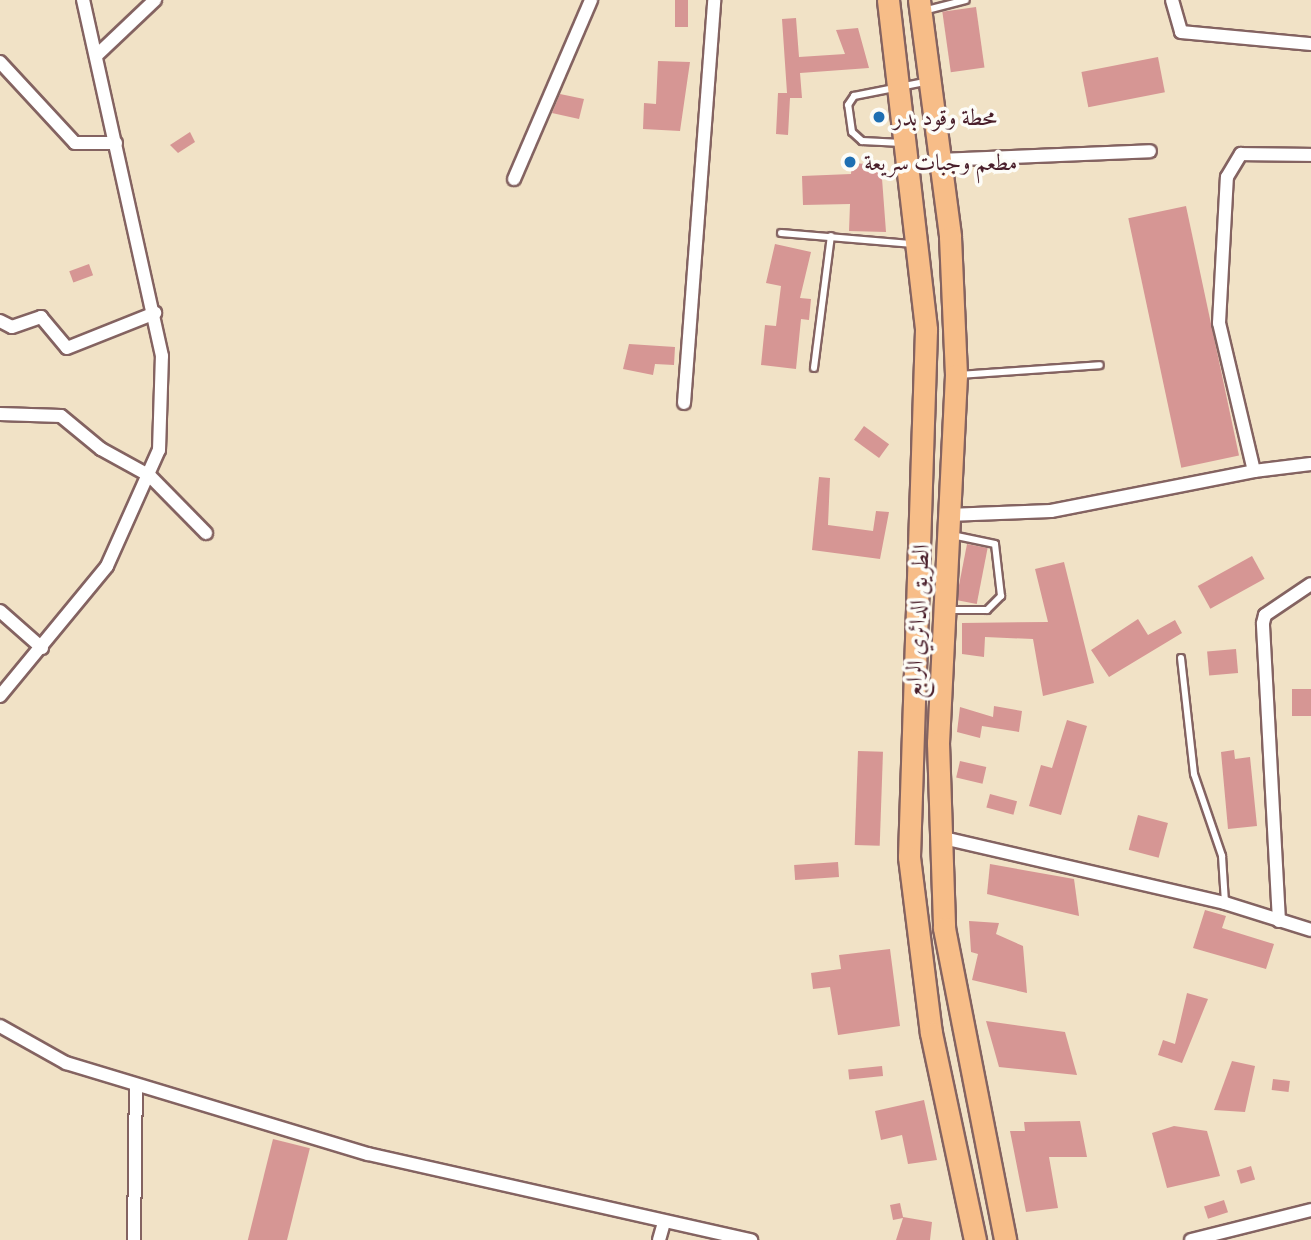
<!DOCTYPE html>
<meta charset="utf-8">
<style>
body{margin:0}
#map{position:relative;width:1311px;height:1240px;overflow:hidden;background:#f1e2c6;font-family:"Gentium Book Plus",Amiri,serif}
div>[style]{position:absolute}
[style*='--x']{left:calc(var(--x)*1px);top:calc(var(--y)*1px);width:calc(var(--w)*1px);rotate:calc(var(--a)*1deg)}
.building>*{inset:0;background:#d69694;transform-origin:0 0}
.roads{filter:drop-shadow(2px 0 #846361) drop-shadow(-2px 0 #846361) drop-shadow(0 2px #846361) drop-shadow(0 -2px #846361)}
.service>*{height:6px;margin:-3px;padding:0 3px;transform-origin:3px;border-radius:3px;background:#fff}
.minor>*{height:12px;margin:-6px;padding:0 6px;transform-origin:6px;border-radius:6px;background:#fff}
.primary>*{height:21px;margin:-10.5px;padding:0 10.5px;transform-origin:10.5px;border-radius:10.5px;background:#f7bd88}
.dots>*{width:19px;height:19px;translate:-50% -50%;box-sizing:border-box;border:4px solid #fdfcf7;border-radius:50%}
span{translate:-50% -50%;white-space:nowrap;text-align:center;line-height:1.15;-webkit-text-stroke:7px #fdfcf7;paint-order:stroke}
.poi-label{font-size:23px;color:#4a1f2b}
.left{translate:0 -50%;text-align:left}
.street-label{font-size:23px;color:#4a1f2b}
</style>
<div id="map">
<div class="building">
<i style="left:675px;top:0;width:13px;height:27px"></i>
<i style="left:976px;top:7px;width:61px;height:34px;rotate:82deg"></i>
<i style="clip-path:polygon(796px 18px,799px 57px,845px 54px,836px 30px,858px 28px,869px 68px,800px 73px,802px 98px,790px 98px,788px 135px,776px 134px,778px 93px,787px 93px,782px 19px)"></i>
<i style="left:1158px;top:57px;width:36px;height:78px;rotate:79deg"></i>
<i style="clip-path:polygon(658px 61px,690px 62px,680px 131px,643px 129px,644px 103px,656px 104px)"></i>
<i style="clip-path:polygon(560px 94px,584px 99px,579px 119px,552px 113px)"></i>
<i style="clip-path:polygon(190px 132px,195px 142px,178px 153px,170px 145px)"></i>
<i style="clip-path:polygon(852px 163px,881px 165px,886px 232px,849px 231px,850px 204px,803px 205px,802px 176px,851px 174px)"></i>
<i style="left:1186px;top:206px;width:255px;height:59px;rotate:78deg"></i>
<i style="clip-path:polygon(775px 244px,811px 252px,800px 298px,811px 299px,809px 320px,801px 319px,796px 369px,761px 365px,765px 325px,776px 326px,781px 286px,766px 283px)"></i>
<i style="left:89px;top:264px;width:12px;height:21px;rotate:70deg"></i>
<i style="clip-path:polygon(629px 344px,675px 347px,674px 365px,655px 364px,653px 375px,623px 369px)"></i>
<i style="left:864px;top:426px;width:31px;height:17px;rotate:36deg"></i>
<i style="clip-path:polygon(819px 477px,830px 478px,828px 525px,873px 531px,876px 511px,889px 512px,880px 559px,812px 550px)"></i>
<i style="left:967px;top:544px;width:21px;height:57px;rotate:11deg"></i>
<i style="left:1252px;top:556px;width:26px;height:62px;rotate:61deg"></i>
<i style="clip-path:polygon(1064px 562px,1094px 683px,1043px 696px,1033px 639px,985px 637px,984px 657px,962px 654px,962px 623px,1048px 622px,1035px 569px)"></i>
<i style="clip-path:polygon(1138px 619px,1148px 635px,1175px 620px,1182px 633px,1109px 677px,1091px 650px)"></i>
<i style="left:1236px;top:649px;width:24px;height:29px;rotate:85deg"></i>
<i style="left:1311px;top:689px;width:27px;height:19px;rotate:90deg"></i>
<i style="clip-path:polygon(994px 706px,1022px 711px,1019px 732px,982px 726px,980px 738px,957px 732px,960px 707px,993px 717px)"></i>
<i style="clip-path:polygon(1067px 720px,1087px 726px,1061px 815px,1029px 806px,1041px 765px,1052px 768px)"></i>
<i style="clip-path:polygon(1234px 750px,1235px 759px,1250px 757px,1257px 826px,1228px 829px,1221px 752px)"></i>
<i style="left:858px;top:751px;width:25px;height:94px;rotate:2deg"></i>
<i style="left:960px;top:761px;width:27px;height:17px;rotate:13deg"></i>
<i style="left:990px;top:794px;width:28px;height:14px;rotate:15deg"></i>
<i style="left:1138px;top:815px;width:31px;height:36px;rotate:15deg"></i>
<i style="left:838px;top:862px;width:15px;height:44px;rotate:86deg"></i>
<i style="clip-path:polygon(990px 864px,1074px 879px,1079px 916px,987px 894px)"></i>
<i style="clip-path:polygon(1205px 910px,1226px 916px,1222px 928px,1274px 944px,1266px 969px,1193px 948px)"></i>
<i style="clip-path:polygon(969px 921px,999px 923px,996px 934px,1023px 946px,1027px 993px,972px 980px,978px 954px,971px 952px)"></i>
<i style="clip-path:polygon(890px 949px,900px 1026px,838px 1035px,830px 987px,813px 989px,811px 973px,841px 969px,839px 955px)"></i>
<i style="clip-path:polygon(1187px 993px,1208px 999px,1182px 1063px,1158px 1055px,1163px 1040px,1175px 1044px)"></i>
<i style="clip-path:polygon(986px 1021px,1065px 1032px,1077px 1075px,999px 1067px)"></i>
<i style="clip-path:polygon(1232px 1061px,1255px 1066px,1245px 1112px,1214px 1110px)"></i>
<i style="left:882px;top:1066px;width:10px;height:34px;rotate:84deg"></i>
<i style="left:1273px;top:1079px;width:17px;height:11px;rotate:7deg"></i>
<i style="clip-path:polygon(924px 1100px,937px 1160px,908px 1164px,902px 1135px,881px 1140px,875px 1111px)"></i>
<i style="clip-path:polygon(1080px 1121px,1087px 1157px,1049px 1157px,1058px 1208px,1026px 1212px,1010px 1131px,1025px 1131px,1024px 1122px)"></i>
<i style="clip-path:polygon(1174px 1126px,1207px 1131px,1220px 1176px,1167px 1188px,1152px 1133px)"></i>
<i style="left:273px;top:1139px;width:38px;height:105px;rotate:14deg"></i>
<i style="left:1251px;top:1166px;width:14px;height:15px;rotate:73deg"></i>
<i style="left:1224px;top:1200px;width:13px;height:21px;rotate:72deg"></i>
<i style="clip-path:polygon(900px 1203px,903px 1217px,932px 1222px,930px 1240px,896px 1240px,903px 1218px,893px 1220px,890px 1205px)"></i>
</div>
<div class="roads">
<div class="service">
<i style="--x:923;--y:11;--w:44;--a:-14.3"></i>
<i style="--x:902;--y:143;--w:40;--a:-177.1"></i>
<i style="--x:862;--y:141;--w:13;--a:-138"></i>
<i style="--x:852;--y:132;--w:27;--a:-98"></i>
<i style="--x:848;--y:105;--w:11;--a:-56"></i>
<i style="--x:854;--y:96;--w:72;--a:-11.2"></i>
<i style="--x:781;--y:233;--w:130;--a:4.8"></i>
<i style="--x:814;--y:368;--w:133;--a:-82.7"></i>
<i style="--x:958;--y:375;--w:142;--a:-4"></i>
<i style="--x:949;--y:610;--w:38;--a:0"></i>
<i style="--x:987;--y:610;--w:20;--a:-45"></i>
<i style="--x:1001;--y:596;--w:52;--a:-96.6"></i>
<i style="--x:995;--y:544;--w:44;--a:-168.2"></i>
<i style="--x:1181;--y:658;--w:117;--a:83.6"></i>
<i style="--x:1194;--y:774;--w:87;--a:71.1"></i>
<i style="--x:1222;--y:856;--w:47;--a:86.3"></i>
</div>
<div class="minor">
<i style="--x:1172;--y:0;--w:33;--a:74"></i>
<i style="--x:1181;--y:32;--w:131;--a:5.3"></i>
<i style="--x:97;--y:55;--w:80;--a:-43.5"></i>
<i style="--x:0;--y:62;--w:110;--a:47.2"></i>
<i style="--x:75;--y:143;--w:41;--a:0"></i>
<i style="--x:939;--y:160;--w:211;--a:-2.4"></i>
<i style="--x:514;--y:179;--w:195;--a:-66.7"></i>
<i style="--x:0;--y:321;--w:13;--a:27"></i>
<i style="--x:12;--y:327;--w:31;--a:-19"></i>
<i style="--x:41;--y:317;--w:40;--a:50"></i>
<i style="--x:67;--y:348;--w:95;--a:-21.7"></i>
<i style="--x:684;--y:403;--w:404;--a:-85.7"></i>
<i style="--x:0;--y:414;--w:61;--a:1.9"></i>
<i style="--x:61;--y:416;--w:52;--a:39.5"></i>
<i style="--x:101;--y:449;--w:56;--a:28.9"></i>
<i style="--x:150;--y:476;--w:80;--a:45.5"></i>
<i style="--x:1254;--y:471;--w:57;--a:-7"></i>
<i style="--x:948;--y:515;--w:103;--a:-2.2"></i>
<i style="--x:1051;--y:511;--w:207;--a:-11.1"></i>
<i style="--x:1254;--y:471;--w:152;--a:-103.3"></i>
<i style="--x:1219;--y:323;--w:146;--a:-86.9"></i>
<i style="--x:1227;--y:177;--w:27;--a:-59"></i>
<i style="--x:1241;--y:154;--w:70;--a:0.8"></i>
<i style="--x:0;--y:611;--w:56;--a:41.4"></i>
<i style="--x:0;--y:696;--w:168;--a:-50.5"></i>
<i style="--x:107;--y:566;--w:127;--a:-65.9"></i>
<i style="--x:159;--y:450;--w:94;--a:-88.2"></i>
<i style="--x:162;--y:356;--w:365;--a:-102.5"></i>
<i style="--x:939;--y:837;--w:294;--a:13"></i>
<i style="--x:1225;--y:903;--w:90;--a:17.4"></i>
<i style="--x:1279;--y:921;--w:298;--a:-93.1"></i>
<i style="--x:1263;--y:623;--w:8;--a:-76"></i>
<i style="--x:1265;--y:615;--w:55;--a:-34"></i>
<i style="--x:0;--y:1026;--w:76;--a:29.3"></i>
<i style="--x:66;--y:1063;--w:315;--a:16.8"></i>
<i style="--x:368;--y:1154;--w:393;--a:12.7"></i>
<i style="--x:134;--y:1240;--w:155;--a:-89.3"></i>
<i style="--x:659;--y:1240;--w:18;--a:-74"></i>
<i style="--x:1191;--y:1240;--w:124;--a:-14"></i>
</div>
<div class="primary">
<i style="--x:888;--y:0;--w:332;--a:83.4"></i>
<i style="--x:926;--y:330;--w:527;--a:91.85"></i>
<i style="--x:909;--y:857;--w:177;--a:82.9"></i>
<i style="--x:931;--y:1033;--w:212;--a:78"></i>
<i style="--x:919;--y:0;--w:239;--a:82.5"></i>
<i style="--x:950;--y:237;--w:138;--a:87.5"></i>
<i style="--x:956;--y:375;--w:368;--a:92.8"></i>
<i style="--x:938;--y:743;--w:185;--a:88.1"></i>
<i style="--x:944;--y:928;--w:318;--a:78.9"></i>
</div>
</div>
<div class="dots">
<i style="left:879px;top:117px;background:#1f6fb2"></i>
<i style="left:850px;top:162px;background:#1f6fb2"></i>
</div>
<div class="poi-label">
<span class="left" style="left:893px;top:117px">محطة وقود بدر</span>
<span class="left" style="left:864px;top:162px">مطعم وجبات سريعة</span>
</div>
<div class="street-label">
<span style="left:917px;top:621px;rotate:-87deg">الطريق الدائري الرابع</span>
</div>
</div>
